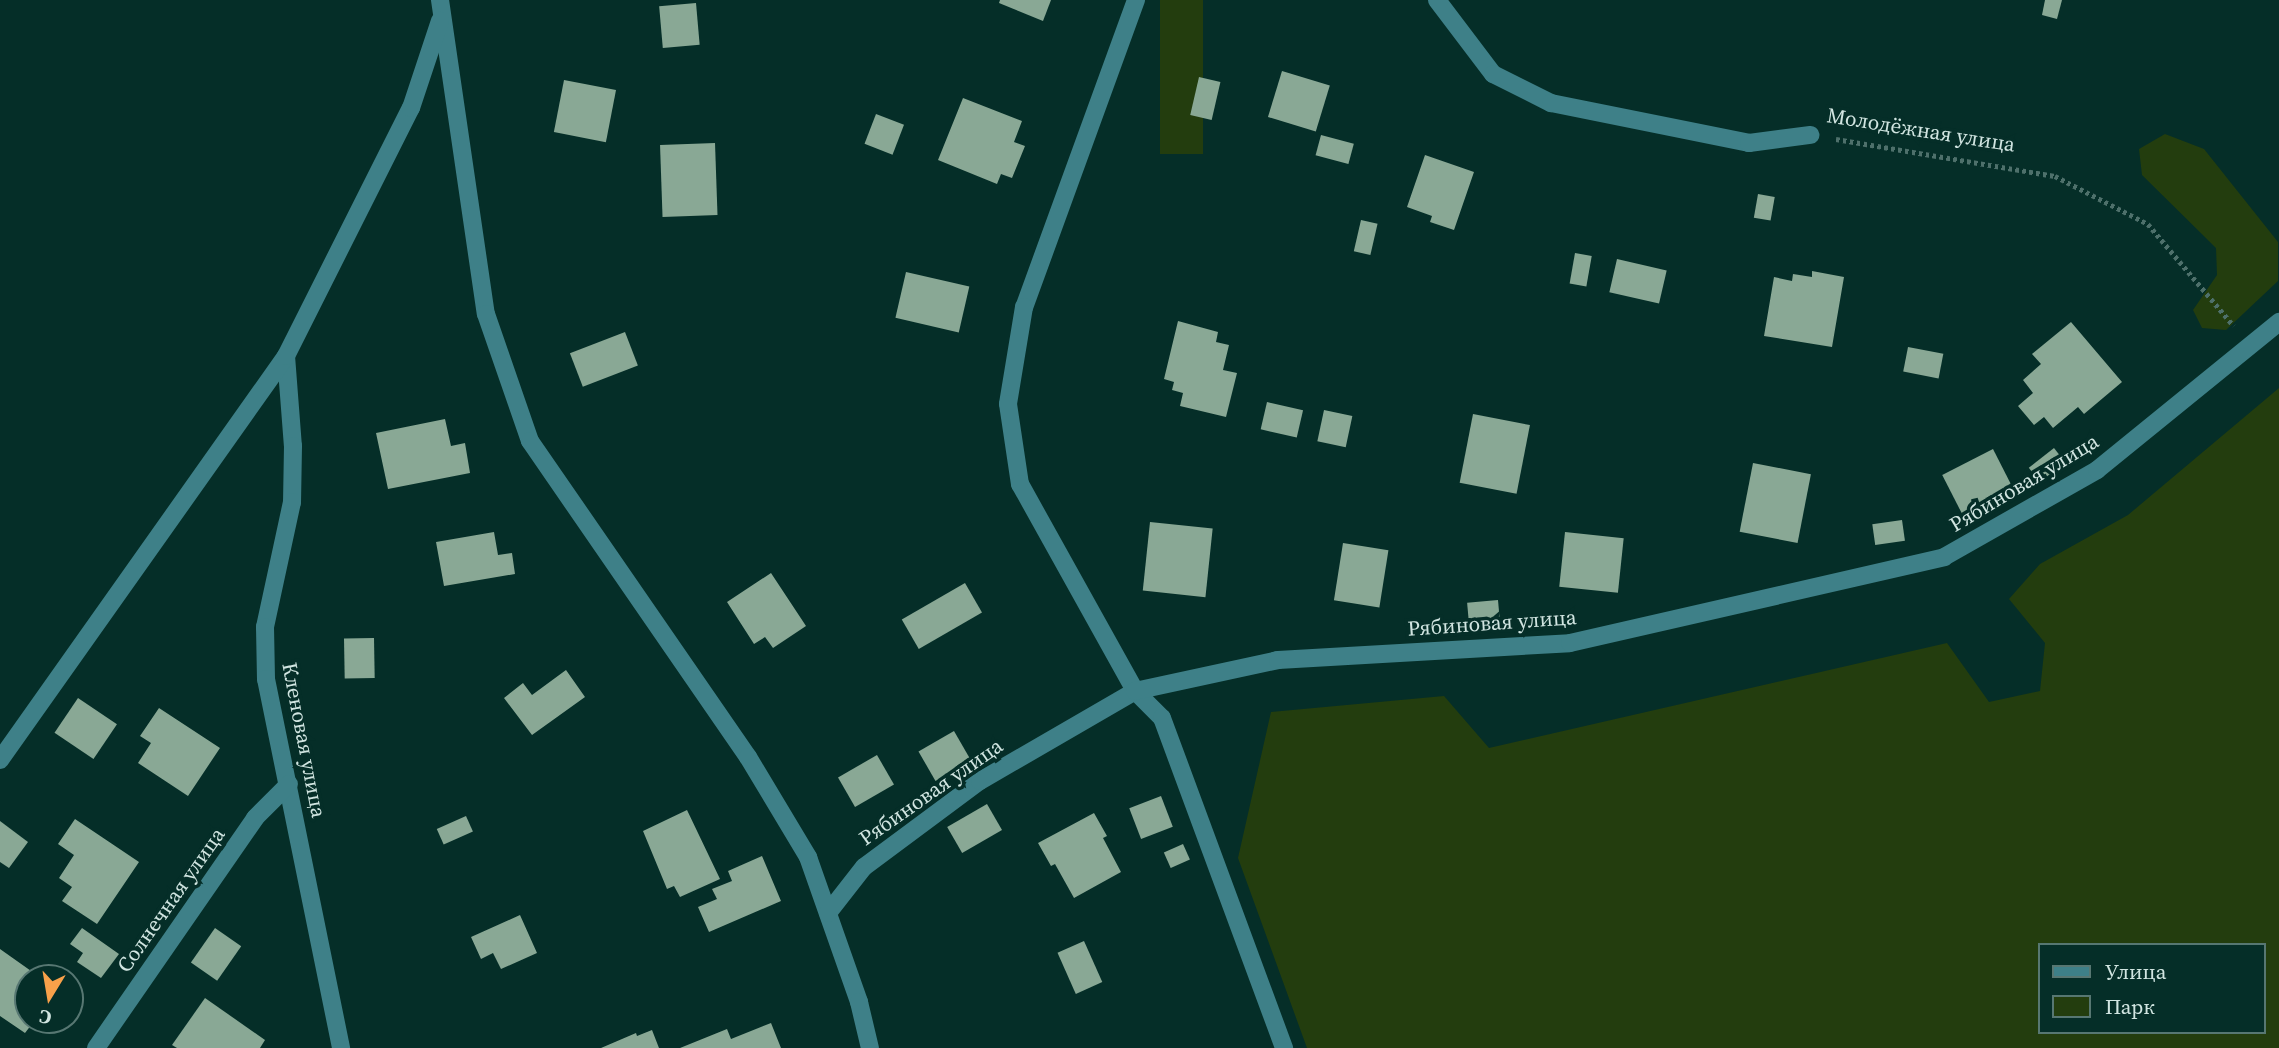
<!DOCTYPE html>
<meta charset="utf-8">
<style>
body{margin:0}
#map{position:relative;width:2279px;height:1048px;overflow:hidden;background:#052e28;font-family:"Source Serif 4",serif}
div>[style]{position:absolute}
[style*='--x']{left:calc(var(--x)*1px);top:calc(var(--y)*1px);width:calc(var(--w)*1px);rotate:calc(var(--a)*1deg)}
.green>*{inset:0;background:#233d0e;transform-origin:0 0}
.building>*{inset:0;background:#89a895;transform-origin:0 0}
.path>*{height:4.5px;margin-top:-2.25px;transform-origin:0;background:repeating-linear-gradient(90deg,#4e706b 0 3.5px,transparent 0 7px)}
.minor>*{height:18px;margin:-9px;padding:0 9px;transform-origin:9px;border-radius:9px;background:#3e8088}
span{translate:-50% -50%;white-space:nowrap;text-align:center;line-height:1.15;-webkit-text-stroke:7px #052e28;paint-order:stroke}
.street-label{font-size:21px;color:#d1e5e1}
.legend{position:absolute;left:2038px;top:943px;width:228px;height:91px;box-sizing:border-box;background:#052e28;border:2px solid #577772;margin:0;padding:9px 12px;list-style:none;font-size:21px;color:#d1e5e1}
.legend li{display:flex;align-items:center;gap:14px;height:35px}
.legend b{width:35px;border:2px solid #577772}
.north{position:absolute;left:14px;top:964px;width:70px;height:70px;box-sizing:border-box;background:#052e28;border:2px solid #577772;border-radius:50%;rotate:191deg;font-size:19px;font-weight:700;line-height:28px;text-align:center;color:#d1e5e1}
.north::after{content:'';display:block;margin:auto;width:24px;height:32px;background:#f8a14a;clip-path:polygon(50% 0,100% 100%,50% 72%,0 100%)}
</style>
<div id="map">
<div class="green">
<i style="left:1160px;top:0;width:43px;height:154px"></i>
<i style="clip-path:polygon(2165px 134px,2204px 149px,2278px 242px,2278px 281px,2226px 330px,2202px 328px,2193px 310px,2217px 275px,2216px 248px,2142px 175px,2139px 149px)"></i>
<i style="clip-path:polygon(evenodd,2279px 388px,2279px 1048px,1307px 1048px,1238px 858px,1271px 712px,1444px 696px,1489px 748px,1947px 643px,1989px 702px,2040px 691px,2045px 643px,2009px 599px,2040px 564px,2128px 515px,2279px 388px,2039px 945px,2263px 945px,2263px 1032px,2039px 1032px,2039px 945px)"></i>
</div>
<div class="building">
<i style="clip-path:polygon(1000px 0,1051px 0,1043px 21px,999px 3px)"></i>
<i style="clip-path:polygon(2045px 0,2062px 0,2057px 19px,2042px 15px)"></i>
<i style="left:696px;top:3px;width:42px;height:37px;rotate:85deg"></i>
<i style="left:1282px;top:71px;width:50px;height:48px;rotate:17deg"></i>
<i style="left:1199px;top:77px;width:22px;height:39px;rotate:13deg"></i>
<i style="left:564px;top:80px;width:53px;height:53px;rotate:11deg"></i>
<i style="clip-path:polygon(963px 98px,1022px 121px,1014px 142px,1025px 146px,1012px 178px,1001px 174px,997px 184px,938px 160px)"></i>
<i style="left:876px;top:114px;width:30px;height:32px;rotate:21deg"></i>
<i style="left:1321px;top:135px;width:34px;height:21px;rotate:15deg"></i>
<i style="left:715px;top:143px;width:72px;height:55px;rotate:88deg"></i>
<i style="clip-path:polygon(1425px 155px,1474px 172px,1454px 230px,1430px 222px,1432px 216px,1407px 207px)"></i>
<i style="left:1758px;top:194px;width:17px;height:24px;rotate:10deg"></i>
<i style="left:1361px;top:220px;width:17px;height:32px;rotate:13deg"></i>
<i style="left:1575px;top:253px;width:17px;height:31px;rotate:10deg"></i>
<i style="left:1617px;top:259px;width:51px;height:34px;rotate:13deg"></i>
<i style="clip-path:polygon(1812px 271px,1844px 277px,1832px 347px,1764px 336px,1774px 277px,1792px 281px,1793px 274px,1812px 277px)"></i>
<i style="left:906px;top:272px;width:65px;height:47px;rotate:13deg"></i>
<i style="clip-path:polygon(1178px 321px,1218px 332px,1216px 342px,1229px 345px,1223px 370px,1237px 373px,1226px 417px,1180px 406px,1183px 393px,1172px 390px,1174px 382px,1164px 379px)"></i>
<i style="clip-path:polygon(2071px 322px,2122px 382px,2084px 414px,2078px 407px,2053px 428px,2044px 417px,2034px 425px,2018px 406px,2033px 393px,2023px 380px,2041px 364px,2032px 354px)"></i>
<i style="left:625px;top:332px;width:36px;height:59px;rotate:69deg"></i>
<i style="left:1908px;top:347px;width:36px;height:25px;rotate:11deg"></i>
<i style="left:1267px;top:402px;width:37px;height:28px;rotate:13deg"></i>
<i style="left:1324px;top:410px;width:29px;height:32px;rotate:12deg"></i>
<i style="left:1473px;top:414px;width:58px;height:70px;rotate:11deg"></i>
<i style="clip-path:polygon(445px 419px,451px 446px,465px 443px,470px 473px,388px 489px,376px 433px)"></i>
<i style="left:2054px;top:448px;width:18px;height:32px;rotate:52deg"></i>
<i style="left:1993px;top:449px;width:51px;height:57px;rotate:63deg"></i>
<i style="left:1753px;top:463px;width:59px;height:70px;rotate:11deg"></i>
<i style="left:1902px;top:520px;width:21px;height:30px;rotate:82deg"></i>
<i style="left:1150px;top:522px;width:63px;height:69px;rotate:6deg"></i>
<i style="clip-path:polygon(494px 532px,498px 555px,512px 553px,515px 574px,444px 586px,436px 542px)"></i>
<i style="left:1565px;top:532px;width:59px;height:55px;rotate:6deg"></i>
<i style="left:1343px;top:543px;width:46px;height:58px;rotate:9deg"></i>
<i style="clip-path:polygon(771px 573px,806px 626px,773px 648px,765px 637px,754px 644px,727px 602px)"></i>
<i style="left:965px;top:583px;width:34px;height:73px;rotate:60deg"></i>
<i style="left:1498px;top:600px;width:21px;height:31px;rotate:85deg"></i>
<i style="left:374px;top:638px;width:40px;height:30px;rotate:89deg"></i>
<i style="clip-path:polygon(566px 670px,585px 697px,532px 735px,504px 698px,523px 683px,532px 695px)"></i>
<i style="left:78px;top:698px;width:47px;height:42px;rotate:34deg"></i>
<i style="clip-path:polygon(159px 708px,220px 748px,188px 796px,138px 763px,151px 743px,140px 736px)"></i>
<i style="left:954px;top:731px;width:34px;height:41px;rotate:60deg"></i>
<i style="left:877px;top:755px;width:34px;height:45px;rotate:60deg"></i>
<i style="left:1161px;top:796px;width:33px;height:34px;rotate:69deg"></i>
<i style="left:987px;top:804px;width:30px;height:46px;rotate:60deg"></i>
<i style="clip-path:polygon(687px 810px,720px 879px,680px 897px,674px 886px,667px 889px,643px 831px)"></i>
<i style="clip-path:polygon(1094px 813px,1107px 836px,1103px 838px,1121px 872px,1074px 898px,1055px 864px,1051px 866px,1038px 843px)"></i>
<i style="left:466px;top:816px;width:17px;height:32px;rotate:66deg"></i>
<i style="clip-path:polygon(75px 819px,139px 862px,97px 924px,62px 901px,72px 887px,59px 878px,74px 855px,58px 844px)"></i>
<i style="clip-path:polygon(0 821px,28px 842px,9px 868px,0 862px)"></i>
<i style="left:1183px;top:844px;width:17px;height:21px;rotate:66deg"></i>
<i style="clip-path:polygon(762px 856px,781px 901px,709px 932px,698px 907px,717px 899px,712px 889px,732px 881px,728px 871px)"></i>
<i style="clip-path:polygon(520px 915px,537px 953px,501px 969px,493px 953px,481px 959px,471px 937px)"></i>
<i style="clip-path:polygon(82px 928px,119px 954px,101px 978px,77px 962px,83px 953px,70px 944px)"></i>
<i style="left:215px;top:928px;width:32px;height:42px;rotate:35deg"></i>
<i style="left:1084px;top:941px;width:45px;height:29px;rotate:66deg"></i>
<i style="clip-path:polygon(0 949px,41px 978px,28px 978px,28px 1020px,35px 1020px,25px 1033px,0 1016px)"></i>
<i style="clip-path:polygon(205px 998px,265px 1040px,260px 1048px,177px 1048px,172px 1045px)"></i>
<i style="clip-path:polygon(771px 1023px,781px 1048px,680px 1048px,727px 1029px,731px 1039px)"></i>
<i style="clip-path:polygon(652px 1030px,659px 1048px,601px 1048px,636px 1033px,637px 1036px)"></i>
</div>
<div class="path">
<i style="--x:1836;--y:139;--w:222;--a:9.6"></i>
<i style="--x:2055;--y:176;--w:105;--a:27.3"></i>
<i style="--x:2148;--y:224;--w:133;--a:49.9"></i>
</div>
<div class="minor">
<i style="--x:440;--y:0;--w:317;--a:81.7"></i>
<i style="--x:486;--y:314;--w:134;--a:70.9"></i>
<i style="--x:530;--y:441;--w:384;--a:55.4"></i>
<i style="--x:748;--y:757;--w:117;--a:59"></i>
<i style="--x:808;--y:857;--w:154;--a:70.6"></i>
<i style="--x:859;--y:1002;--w:47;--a:76.6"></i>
<i style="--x:1136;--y:0;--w:327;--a:110"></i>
<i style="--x:1024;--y:307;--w:98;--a:99.4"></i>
<i style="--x:1008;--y:404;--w:81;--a:81.5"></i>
<i style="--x:1020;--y:484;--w:237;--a:60.9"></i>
<i style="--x:1135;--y:691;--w:38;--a:45"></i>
<i style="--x:1162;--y:718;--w:352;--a:69.7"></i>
<i style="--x:1437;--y:0;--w:93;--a:52.9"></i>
<i style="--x:1493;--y:74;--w:65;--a:26.6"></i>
<i style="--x:1551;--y:103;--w:202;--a:11.4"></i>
<i style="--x:1749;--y:143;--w:62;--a:-7.5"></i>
<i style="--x:286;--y:356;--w:90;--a:85.6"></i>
<i style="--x:293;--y:446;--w:56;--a:91"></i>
<i style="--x:292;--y:502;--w:128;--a:102.2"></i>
<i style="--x:265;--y:627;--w:52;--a:88.9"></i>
<i style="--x:266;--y:679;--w:377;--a:78.5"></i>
<i style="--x:0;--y:760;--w:495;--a:-54.7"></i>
<i style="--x:286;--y:356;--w:278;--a:-63.3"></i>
<i style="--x:411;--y:108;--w:92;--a:-71.6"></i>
<i style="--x:828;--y:913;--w:58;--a:-52"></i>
<i style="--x:864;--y:867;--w:144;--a:-36.6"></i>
<i style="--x:980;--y:781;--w:179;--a:-30.1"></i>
<i style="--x:1135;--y:691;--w:146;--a:-12.2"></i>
<i style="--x:1278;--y:660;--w:292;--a:-3.3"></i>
<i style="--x:1570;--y:643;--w:384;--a:-12.9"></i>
<i style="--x:1944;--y:557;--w:176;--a:-29.6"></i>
<i style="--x:2097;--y:470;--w:235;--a:-39.1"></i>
<i style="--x:96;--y:1048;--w:280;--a:-55.3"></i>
<i style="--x:255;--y:818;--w:48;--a:-45"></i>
</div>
<div class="street-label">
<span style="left:1921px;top:130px;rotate:9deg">Молодёжная улица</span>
<span style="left:2024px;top:483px;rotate:-31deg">Рябиновая улица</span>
<span style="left:1492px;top:623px;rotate:-4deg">Рябиновая улица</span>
<span style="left:304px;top:740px;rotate:79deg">Кленовая улица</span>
<span style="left:931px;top:792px;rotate:-35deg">Рябиновая улица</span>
<span style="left:171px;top:900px;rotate:-55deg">Солнечная улица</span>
</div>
<ul class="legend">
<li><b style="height:9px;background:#3e8088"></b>Улица</li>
<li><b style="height:19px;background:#233d0e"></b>Парк</li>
</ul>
<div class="north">С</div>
</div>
